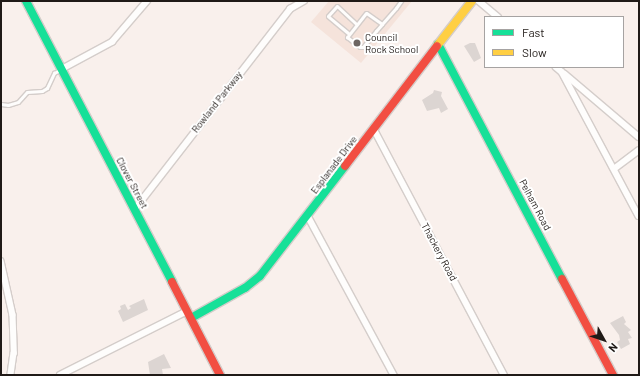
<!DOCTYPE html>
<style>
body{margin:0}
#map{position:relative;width:640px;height:376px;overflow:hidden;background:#f9f0ec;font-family:Barlow,sans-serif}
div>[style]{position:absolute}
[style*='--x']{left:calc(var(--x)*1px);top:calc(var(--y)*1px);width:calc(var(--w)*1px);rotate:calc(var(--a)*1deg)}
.built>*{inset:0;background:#f5e3db}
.building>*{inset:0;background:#dcd5d2}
.roads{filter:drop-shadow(1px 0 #d4cdca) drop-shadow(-1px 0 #d4cdca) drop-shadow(0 1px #d4cdca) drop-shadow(0 -1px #d4cdca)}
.lane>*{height:3px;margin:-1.5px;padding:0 1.5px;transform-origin:1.5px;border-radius:1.5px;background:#fefdfc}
.street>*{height:5.5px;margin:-2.75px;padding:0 2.75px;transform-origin:2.75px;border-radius:2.75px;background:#fefdfc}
.fast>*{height:8px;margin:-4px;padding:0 4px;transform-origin:4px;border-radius:4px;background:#16e098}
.slow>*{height:8px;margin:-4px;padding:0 4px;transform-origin:4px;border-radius:4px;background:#ffcf43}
.jam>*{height:8px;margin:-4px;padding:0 4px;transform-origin:4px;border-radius:4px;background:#f24e42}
.dots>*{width:11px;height:11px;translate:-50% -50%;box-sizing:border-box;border:2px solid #fff;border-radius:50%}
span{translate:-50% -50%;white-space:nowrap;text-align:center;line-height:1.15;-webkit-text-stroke:4px #fff;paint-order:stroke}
.poi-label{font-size:10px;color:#201a17}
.left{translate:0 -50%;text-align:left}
.street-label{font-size:10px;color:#201a17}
.frame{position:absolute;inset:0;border:2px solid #201a17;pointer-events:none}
.legend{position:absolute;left:484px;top:16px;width:140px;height:52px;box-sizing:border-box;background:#fff;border:1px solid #a6a3a2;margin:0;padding:5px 7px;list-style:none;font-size:12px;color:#201a17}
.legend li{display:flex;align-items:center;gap:8px;height:20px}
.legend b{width:20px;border:1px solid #a6a3a2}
.north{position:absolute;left:584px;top:320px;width:40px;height:40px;-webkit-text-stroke:3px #fff;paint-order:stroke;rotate:130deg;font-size:11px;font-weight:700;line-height:16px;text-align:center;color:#201a17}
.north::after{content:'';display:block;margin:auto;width:14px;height:18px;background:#201a17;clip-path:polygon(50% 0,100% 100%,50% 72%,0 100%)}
</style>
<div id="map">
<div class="built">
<i style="clip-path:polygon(329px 1px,412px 1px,361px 63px,311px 22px)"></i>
</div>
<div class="building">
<i style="clip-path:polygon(470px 43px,475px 43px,481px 58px,474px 62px,464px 46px)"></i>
<i style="clip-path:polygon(434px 90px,442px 92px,441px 96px,448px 109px,441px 113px,439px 108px,427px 111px,422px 100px,433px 93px)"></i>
<i style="clip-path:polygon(144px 299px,148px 310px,123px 322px,118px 311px,121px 309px,120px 306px,125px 304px,128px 310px,131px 308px,129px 306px)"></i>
<i style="clip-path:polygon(623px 316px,626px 322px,624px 324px,631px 330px,628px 332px,632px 338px,628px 339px,630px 344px,621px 349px,617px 342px,620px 340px,619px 335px,610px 323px)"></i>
<i style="clip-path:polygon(164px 354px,171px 368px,162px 369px,163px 375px,150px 375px,148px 362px)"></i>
</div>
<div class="roads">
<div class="lane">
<i style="--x:382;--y:24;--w:19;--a:-145"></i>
<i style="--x:366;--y:13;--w:31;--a:128"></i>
<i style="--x:347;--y:37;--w:16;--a:38"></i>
<i style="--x:360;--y:47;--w:3;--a:0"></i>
<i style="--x:363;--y:47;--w:21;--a:-51"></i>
<i style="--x:376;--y:31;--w:9;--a:-49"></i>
<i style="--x:382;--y:24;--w:21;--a:-49"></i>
<i style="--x:396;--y:8;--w:9;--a:-54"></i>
<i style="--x:348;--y:33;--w:26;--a:-140"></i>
<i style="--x:328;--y:16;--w:13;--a:-48"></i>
<i style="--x:337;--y:6;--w:26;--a:43"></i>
<i style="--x:1;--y:104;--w:7;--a:8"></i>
<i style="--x:8;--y:105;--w:10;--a:-17"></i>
<i style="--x:18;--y:102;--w:13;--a:-48"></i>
<i style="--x:27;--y:92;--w:15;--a:-4"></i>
<i style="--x:42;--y:91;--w:6;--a:-31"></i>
<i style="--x:47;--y:88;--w:17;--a:-65"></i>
<i style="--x:54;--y:73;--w:7;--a:-27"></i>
</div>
<div class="street">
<i style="--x:479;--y:1;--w:25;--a:40"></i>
<i style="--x:556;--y:67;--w:8;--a:40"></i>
<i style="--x:562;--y:72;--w:163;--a:61.9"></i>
<i style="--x:62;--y:69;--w:57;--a:-28.4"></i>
<i style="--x:112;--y:42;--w:54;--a:-49.5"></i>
<i style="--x:565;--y:74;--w:97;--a:40.4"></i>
<i style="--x:374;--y:129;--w:278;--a:62.1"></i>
<i style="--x:614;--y:169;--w:31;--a:-37"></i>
<i style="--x:135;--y:209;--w:253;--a:-52.2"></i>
<i style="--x:290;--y:9;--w:16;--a:-30"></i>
<i style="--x:308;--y:216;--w:181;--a:61.6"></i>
<i style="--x:1;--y:261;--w:55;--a:77.5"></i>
<i style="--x:13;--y:315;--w:38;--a:88"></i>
<i style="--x:14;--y:353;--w:22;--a:98"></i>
<i style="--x:60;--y:375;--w:142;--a:-26.7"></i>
</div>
<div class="fast">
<i style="--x:26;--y:1;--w:317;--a:62.5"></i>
<i style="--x:438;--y:44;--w:266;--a:62.2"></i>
<i style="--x:191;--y:318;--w:62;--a:-29.1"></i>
<i style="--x:245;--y:288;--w:19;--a:-39"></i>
<i style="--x:260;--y:276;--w:139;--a:-52.3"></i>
</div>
<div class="slow">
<i style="--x:437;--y:46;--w:57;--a:-52.1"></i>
</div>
<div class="jam">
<i style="--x:345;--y:166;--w:151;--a:-52.5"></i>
<i style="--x:562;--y:279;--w:109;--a:62"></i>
<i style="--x:172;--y:282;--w:105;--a:62.7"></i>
</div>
</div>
<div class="dots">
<i style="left:357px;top:43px;background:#6c6562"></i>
</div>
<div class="poi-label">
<span class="left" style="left:365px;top:43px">Council<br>Rock School</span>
</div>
<div class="street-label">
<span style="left:217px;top:102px;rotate:-52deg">Rowland Parkway</span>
<span style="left:334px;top:165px;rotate:-53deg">Esplanade Drive</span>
<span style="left:132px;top:183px;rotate:62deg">Clover Street</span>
<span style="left:535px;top:205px;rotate:62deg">Pelham Road</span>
<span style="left:439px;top:252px;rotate:62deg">Thackery Road</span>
</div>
<div class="frame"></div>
<ul class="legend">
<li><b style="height:5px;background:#16e098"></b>Fast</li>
<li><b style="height:5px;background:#ffcf43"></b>Slow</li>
</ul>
<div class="north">N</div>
</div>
